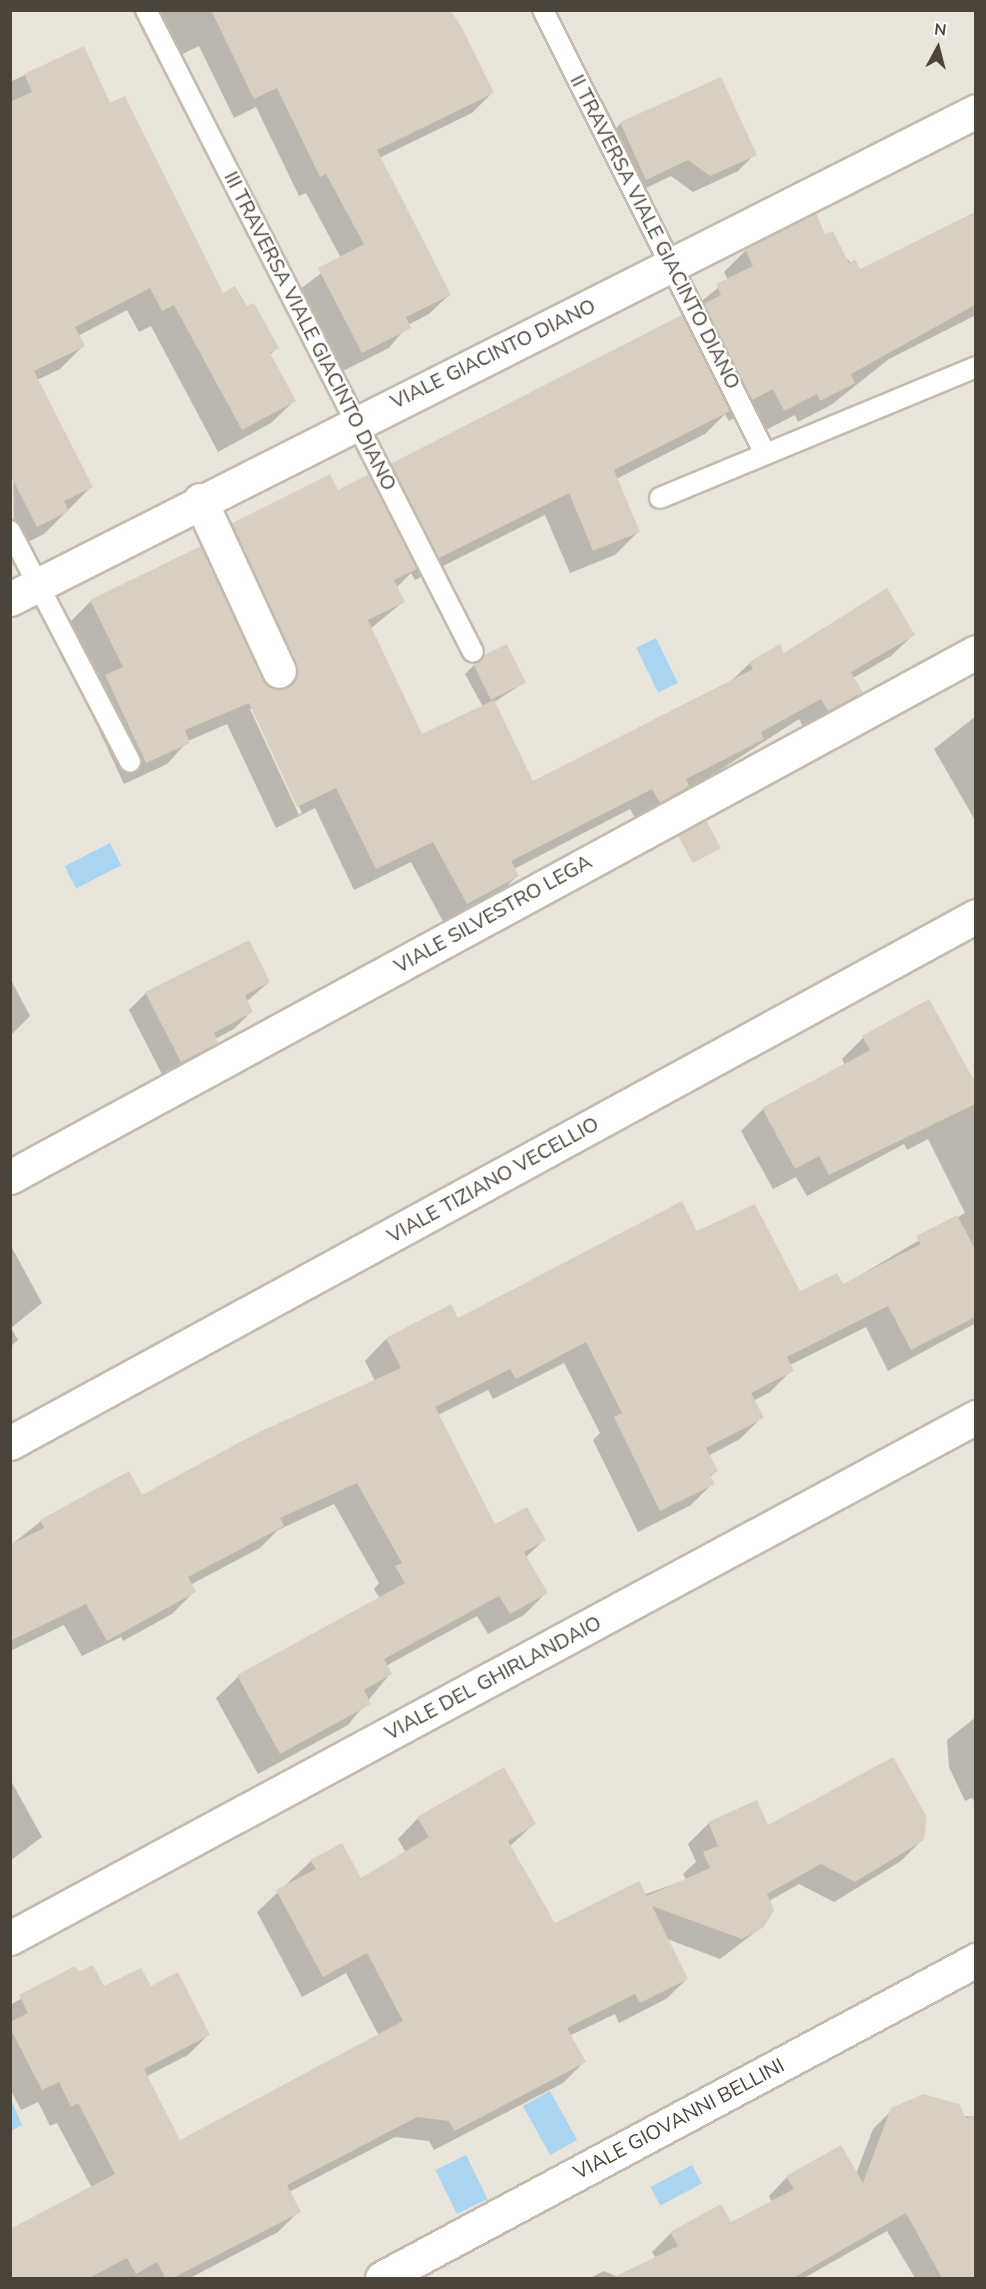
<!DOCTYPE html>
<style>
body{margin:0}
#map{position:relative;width:986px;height:2289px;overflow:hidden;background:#f6f3ec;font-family:"Nunito Sans",sans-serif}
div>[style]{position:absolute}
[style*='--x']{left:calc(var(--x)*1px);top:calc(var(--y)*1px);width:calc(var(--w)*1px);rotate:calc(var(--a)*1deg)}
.residential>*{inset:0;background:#eae5da;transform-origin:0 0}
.water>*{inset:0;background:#a9d4f2;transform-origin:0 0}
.shadow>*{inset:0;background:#0003}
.building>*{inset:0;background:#d8cfc1;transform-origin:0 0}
.roads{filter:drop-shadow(2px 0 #c2bbae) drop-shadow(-2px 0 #c2bbae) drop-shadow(0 2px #c2bbae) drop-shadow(0 -2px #c2bbae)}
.lane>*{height:20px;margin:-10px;padding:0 10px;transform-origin:10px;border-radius:10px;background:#fff}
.street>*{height:33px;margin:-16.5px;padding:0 16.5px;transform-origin:16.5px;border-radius:16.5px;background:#fff}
span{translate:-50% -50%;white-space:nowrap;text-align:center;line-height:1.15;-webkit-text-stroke:4.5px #fff;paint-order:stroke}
.street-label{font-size:20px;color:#4b4439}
.frame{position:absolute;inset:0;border:12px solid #4b4439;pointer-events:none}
.north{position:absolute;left:908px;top:18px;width:60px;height:60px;-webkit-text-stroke:4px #fff;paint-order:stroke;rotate:7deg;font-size:16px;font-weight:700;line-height:24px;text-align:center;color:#4b4439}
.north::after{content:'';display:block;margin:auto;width:21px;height:27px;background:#4b4439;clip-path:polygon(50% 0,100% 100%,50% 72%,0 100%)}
</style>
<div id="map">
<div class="residential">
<i style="left:11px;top:11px;width:964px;height:2267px"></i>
</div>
<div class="water">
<i style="left:656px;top:638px;width:50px;height:22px;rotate:64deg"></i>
<i style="left:110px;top:843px;width:25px;height:51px;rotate:63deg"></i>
<i style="left:550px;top:2091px;width:56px;height:31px;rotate:61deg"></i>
<i style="clip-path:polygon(11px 2100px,22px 2125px,11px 2131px,10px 2131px)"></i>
<i style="left:466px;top:2155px;width:49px;height:34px;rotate:64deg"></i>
<i style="left:692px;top:2165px;width:21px;height:47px;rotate:62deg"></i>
</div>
<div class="shadow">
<i style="clip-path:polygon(132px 10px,450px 10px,492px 93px,472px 113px,379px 158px,450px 294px,429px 314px,408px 325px,389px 348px,341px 372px,299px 290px,341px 258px,306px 193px,299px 196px,256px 107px,234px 118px,199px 46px,160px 65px)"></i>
<i style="clip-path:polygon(83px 48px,109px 105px,222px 295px,246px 308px,277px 348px,269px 356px,294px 401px,271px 423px,218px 452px,151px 326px,139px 332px,127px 310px,78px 336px,83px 346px,60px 369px,37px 380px,91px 487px,44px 534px,14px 549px,10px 82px)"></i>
<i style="clip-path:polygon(621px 123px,755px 154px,738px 171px,693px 192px,671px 176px,629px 196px,604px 140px)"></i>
<i style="clip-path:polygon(evenodd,976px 213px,976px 315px,889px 359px,831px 405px,798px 422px,795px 415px,762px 432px,750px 410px,729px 421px,725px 414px,705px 434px,616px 479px,638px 532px,615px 555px,570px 573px,545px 515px,415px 580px,411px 573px,396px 588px,403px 602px,370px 629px,421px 736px,483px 707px,465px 674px,474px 665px,525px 682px,493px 703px,533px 783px,729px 683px,750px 663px,913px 635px,891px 656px,853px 678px,861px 692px,839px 714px,806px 732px,799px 719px,638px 823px,630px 809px,514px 869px,517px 876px,496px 897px,445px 925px,411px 862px,354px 890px,315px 808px,276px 828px,227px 724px,188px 741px,167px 764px,124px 784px,84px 698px,99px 684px,69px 623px,91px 601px,276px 691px,211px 546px,233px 524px,372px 484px,391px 465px,685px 325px,697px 313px,694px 307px,728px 280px,724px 272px,746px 250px,825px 236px,859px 271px,976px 213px,250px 709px,254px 709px,302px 813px,299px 815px,250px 709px)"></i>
<i style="clip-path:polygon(976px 716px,976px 822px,934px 749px)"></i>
<i style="clip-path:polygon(10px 978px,30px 1016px,10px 1036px)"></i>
<i style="clip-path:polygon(269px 982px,246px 1002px,251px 1012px,234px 1029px,215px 1039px,199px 1059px,164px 1078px,129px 1010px,146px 993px)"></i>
<i style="clip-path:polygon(929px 1001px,976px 1085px,976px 1323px,888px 1371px,866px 1327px,790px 1365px,792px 1370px,770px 1392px,753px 1401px,762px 1417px,740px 1439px,708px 1456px,716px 1471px,710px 1477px,713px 1483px,691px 1505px,638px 1532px,593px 1440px,600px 1433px,564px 1363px,493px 1399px,488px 1390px,438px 1415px,494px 1526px,544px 1540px,526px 1557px,546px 1593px,524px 1615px,488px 1634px,477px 1616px,386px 1666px,390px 1674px,348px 1725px,258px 1774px,216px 1698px,238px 1677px,380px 1599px,374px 1589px,379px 1583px,334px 1504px,278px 1530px,260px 1548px,190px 1585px,194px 1592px,172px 1614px,123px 1641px,121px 1637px,82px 1656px,64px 1625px,10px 1651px,10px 1546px,41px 1521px,142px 1497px,375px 1381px,365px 1361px,386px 1339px,451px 1306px,458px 1320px,697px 1233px,799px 1293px,842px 1286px,965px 1213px,928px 1139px,907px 1150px,904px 1144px,807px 1196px,796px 1177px,773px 1189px,741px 1131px,763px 1109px,845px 1065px,842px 1059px,863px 1038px)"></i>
<i style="clip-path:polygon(11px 1246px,42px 1303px,11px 1328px,18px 1340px,10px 1347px)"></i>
<i style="clip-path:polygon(976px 1717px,976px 1805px,972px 1798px,965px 1801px,949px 1767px,947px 1740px)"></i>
<i style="clip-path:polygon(10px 1779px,42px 1837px,10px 1861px)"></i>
<i style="clip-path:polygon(418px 1818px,535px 1823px,509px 1847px,555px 1925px,686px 1880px,683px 1874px,696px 1862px,688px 1844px,709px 1823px,922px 1840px,901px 1861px,834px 1902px,799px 1884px,769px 1901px,763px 1926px,720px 1959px,667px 1939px,687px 1979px,666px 1999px,619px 2023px,615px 2014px,569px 2036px,584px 2062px,563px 2083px,434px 2150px,429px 2141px,395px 2137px,289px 2192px,299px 2211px,278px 2232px,190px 2278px,10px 2278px,10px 2231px,92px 2188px,57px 2123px,50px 2126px,38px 2102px,21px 2110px,10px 2089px,10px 2005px,74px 1968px,103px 1988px,150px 1988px,209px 2034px,188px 2055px,147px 2076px,180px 2142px,379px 2036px,346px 1973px,302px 1997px,257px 1912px,311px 1861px,361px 1880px,406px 1853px,398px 1839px)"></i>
<i style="clip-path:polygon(892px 2110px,976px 2117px,976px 2278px,915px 2278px,887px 2231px,804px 2278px,590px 2278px,604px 2271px,618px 2277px,656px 2258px,652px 2252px,671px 2233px,730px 2224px,772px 2202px,769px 2196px,787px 2177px,856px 2174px,873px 2129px)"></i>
</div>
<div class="building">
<i style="clip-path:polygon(211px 10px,450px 10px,460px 24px,494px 93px,377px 150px,451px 295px,406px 317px,411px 328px,362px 353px,318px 268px,364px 244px,326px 174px,320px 177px,277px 88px,254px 99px)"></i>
<i style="clip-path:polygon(84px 46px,110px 103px,125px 96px,223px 293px,235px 286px,247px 306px,254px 303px,279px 348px,270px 353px,296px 401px,242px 430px,174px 305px,162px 311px,150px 288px,75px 327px,85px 346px,34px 371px,93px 487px,64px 501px,69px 511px,37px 527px,10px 474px,10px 102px,32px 92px,24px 74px)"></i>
<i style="clip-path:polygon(721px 77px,757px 155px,710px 176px,688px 160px,646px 180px,620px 122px)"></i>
<i style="clip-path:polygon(975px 212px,975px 305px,851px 374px,855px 383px,820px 401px,817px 394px,784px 411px,773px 389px,752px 400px,704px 304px,721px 295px,716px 284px,753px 266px,745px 249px,816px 213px,825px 234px,833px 231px,849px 263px,855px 259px,860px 269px)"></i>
<i style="clip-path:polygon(682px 315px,730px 411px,614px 470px,640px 532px,593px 551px,569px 493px,439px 558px,390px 464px)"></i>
<i style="clip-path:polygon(330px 474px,338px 490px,369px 474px,417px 569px,394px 580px,405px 602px,368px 620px,422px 734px,494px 700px,533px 781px,753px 669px,749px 662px,780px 644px,784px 653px,887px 588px,915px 635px,851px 672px,863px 692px,828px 711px,821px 699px,761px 732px,764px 739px,686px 779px,689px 786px,660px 803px,652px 789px,511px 861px,519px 876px,467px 904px,433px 842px,376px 869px,336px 788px,297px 807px,249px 703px,185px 730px,190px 743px,146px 763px,105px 675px,123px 667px,90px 600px,201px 546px,262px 679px,277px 690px,294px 682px,296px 663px,232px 523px)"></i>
<i style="left:507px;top:644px;width:43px;height:39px;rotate:64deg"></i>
<i style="left:706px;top:820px;width:32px;height:32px;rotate:62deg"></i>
<i style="clip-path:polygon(249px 940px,270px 982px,245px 995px,253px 1012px,214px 1033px,218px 1043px,181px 1062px,145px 992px)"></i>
<i style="clip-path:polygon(929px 999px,975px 1082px,975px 1104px,829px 1175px,819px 1156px,795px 1169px,762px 1108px,870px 1050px,862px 1036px)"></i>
<i style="clip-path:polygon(682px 1201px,697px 1231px,755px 1204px,800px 1291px,837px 1273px,843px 1284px,921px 1244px,916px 1236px,957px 1215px,975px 1249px,975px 1317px,911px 1350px,888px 1306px,787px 1357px,794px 1371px,751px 1393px,764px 1418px,706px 1448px,718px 1471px,710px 1475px,715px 1484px,660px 1511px,614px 1417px,622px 1413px,586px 1342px,516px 1379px,510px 1369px,435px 1407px,495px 1524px,527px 1507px,546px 1540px,524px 1552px,548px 1593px,510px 1614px,499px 1596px,384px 1659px,392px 1674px,364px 1690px,371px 1704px,280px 1754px,237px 1675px,405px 1583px,395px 1566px,402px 1563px,357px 1483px,280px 1518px,284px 1526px,188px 1577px,196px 1592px,107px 1641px,86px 1604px,10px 1641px,10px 1545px,44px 1528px,40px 1520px,129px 1471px,142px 1495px,259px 1432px,401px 1368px,386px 1338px,451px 1304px,458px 1318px)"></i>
<i style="clip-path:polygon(893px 1757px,927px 1817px,924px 1840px,855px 1882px,821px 1864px,767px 1894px,774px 1910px,764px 1927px,742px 1939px,652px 1906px,688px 1979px,640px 2003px,635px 1994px,567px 2028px,586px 2062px,455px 2131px,449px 2121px,417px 2117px,287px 2185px,301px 2212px,173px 2278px,165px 2278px,157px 2262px,136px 2274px,127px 2258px,89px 2278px,10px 2278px,10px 2229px,115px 2174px,78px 2103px,71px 2107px,59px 2082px,42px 2090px,10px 2028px,10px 2022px,28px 2013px,19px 1995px,75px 1966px,78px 1972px,93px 1965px,104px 1986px,141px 1968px,151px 1986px,178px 1972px,210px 2035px,144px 2069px,180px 2140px,403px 2021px,367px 1953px,323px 1977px,276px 1890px,316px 1869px,310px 1860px,342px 1843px,361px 1878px,429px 1837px,417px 1817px,504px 1767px,536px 1824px,508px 1841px,555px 1923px,639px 1881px,647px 1896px,710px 1868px,703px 1852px,718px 1846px,708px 1822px,757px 1800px,768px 1825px)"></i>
<i style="clip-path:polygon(923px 2094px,959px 2104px,966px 2118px,975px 2116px,975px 2278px,942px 2278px,906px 2213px,793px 2278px,612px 2278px,678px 2246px,670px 2232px,721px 2204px,731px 2222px,794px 2189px,786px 2176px,841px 2145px,863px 2183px,891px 2108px)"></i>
</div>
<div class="roads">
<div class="lane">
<i style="--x:146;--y:10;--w:720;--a:63.01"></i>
<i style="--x:543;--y:10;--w:496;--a:63.4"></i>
<i style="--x:660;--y:498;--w:342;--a:-22.5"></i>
<i style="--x:10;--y:531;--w:260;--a:62.5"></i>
</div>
<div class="street">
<i style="--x:200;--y:500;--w:188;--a:65.2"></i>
<i style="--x:10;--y:599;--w:1082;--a:-26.8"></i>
<i style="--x:10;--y:1177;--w:1099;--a:-28.52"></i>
<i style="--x:10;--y:1443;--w:1100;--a:-28.61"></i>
<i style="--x:10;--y:1938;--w:1098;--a:-28.34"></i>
<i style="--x:382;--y:2278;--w:674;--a:-28.16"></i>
</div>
</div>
<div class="street-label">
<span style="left:655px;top:232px;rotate:63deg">II TRAVERSA VIALE GIACINTO DIANO</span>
<span style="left:310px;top:331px;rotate:63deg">III TRAVERSA VIALE GIACINTO DIANO</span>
<span style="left:493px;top:354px;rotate:-26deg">VIALE GIACINTO DIANO</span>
<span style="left:493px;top:914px;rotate:-29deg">VIALE SILVESTRO LEGA</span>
<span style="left:493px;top:1180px;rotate:-29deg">VIALE TIZIANO VECELLIO</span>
<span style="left:493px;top:1678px;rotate:-28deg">VIALE DEL GHIRLANDAIO</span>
<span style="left:679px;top:2119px;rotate:-28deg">VIALE GIOVANNI BELLINI</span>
</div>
<div class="frame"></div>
<div class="north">N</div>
</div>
